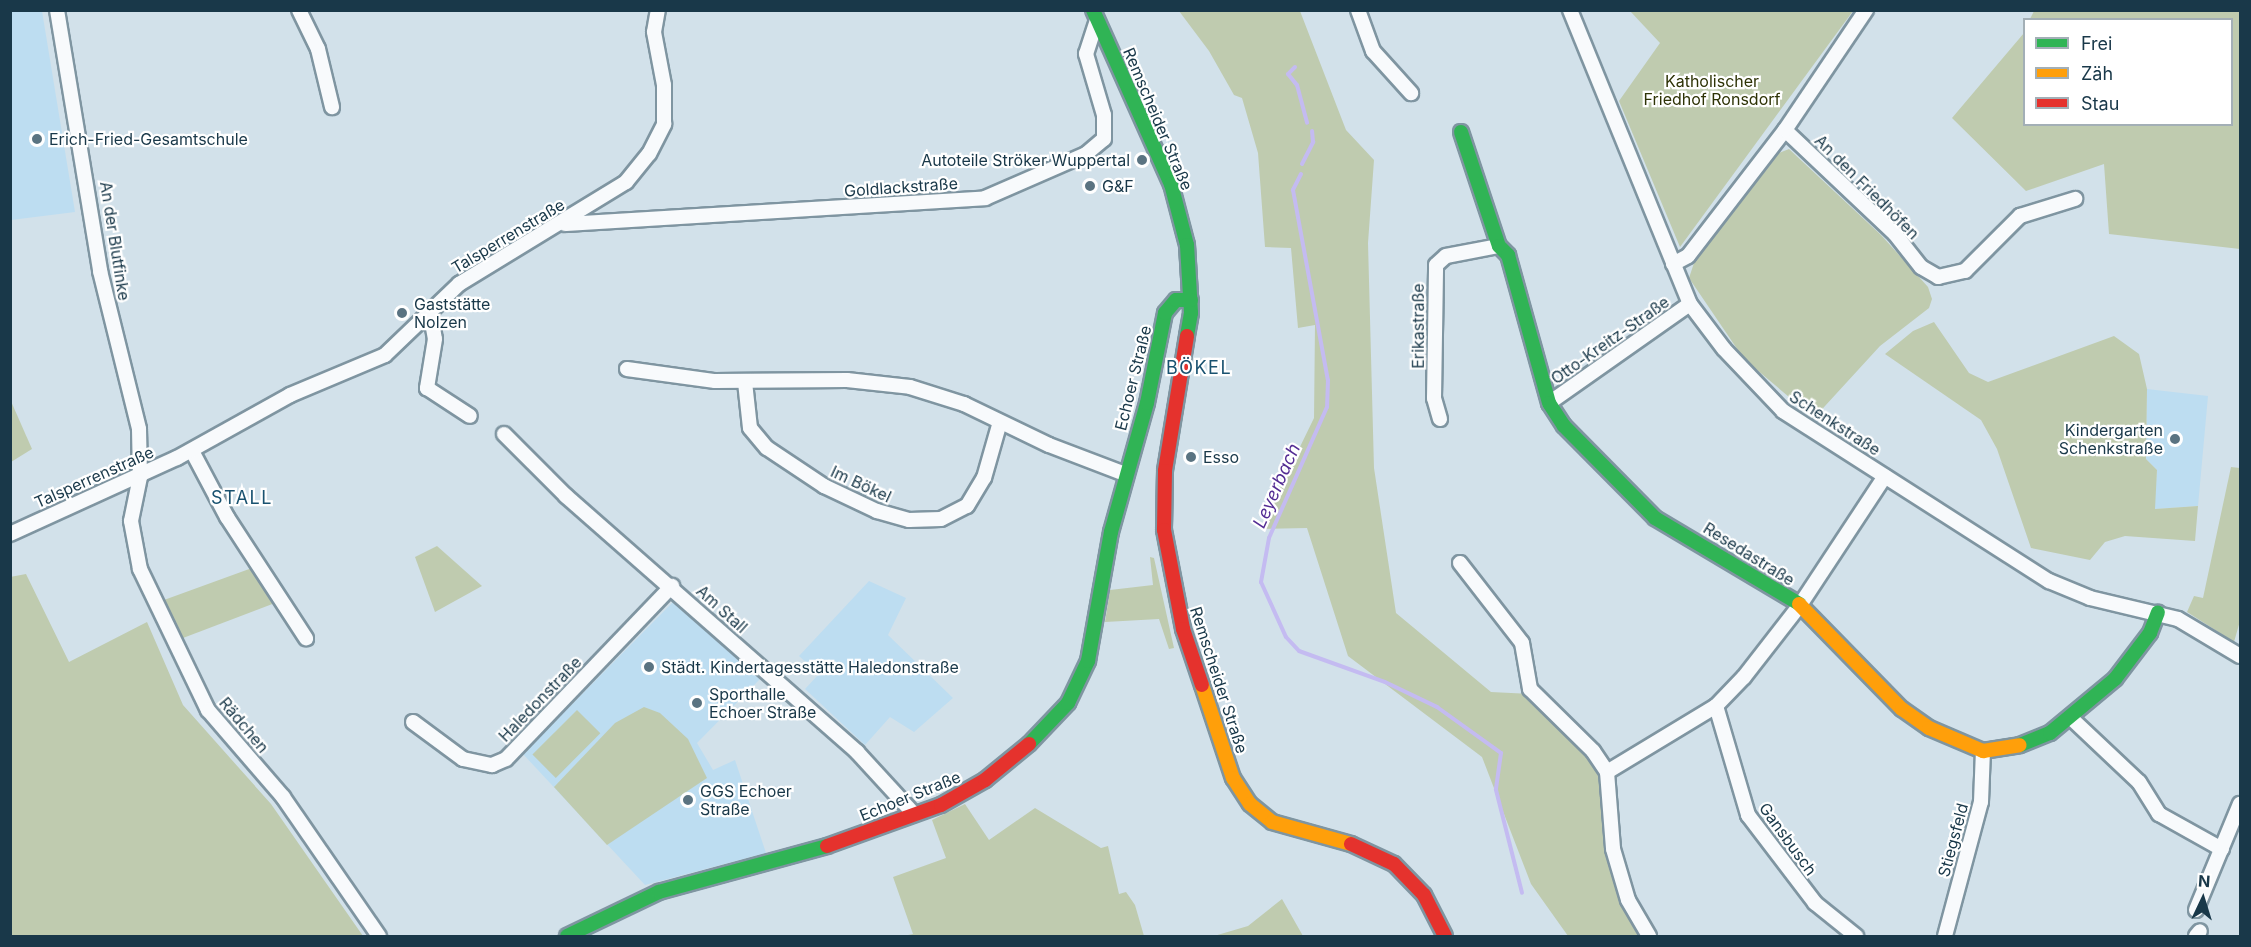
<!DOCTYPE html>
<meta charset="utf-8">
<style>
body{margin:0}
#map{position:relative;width:2251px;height:947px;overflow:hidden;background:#d2e1ea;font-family:Inter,sans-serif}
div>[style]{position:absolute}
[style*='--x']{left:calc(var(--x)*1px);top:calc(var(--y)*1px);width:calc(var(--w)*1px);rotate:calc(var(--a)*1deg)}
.built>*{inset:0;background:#bdddf1}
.green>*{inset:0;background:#bfcbaf;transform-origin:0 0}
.stream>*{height:4px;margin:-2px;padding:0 2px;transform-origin:2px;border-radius:2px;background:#c4bbf1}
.roads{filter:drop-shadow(2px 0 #7f95a1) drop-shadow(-2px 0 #7f95a1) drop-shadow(0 2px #7f95a1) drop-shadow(0 -2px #7f95a1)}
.street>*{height:14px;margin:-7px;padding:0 7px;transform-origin:7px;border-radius:7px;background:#f8fafc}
.fast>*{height:14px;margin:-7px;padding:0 7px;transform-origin:7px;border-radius:7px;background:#30b455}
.slow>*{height:14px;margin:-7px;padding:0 7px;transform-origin:7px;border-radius:7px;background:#ff9f0a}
.jam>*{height:14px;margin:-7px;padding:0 7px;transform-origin:7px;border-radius:7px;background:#e5322d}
.dots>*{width:16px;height:16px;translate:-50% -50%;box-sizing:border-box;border:3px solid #fff;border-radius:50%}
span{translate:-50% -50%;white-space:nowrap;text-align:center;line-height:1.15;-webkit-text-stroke:4.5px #fff;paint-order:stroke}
.park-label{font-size:16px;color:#2e3306}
.street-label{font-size:16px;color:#193849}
.poi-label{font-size:16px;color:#193849}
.left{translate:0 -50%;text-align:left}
.right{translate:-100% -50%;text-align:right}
.neighbourhood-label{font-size:18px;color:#195270;letter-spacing:1.5px}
.water-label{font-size:18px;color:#542d94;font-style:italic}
.frame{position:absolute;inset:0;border:12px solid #193849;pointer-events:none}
.legend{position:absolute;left:2023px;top:18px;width:210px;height:108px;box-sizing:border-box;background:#fff;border:2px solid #a3afb6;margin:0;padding:8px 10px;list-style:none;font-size:18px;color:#193849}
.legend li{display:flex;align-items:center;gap:12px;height:30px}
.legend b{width:30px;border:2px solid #a3afb6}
.north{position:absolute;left:2173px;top:869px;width:60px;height:60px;-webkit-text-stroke:4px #fff;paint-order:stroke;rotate:4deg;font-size:16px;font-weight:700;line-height:24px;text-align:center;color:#193849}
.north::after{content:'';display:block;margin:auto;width:21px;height:27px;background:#193849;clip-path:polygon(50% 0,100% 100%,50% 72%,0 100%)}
</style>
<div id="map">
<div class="built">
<i style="clip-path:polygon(10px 11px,42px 11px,75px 212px,11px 220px)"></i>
<i style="clip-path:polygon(2147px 389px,2208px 396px,2198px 506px,2154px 509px,2157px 470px,2146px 459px)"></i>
<i style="clip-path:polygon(869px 581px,906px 598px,888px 635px,953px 698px,914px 732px,890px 717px,865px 745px,805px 689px,819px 674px,799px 656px)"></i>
<i style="clip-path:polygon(673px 602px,681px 602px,764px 675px,697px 743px,713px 770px,735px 760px,766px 853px,645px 885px,523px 754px)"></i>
</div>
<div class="green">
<i style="clip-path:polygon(1179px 11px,1300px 11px,1346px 130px,1374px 160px,1368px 243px,1374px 468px,1396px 613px,1491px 692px,1529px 694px,1588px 753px,1599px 777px,1605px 847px,1622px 905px,1643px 936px,1568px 936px,1531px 884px,1482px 757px,1348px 656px,1307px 528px,1260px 529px,1314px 418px,1315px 325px,1298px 328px,1291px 248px,1265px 247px,1258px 153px,1242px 98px,1234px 95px,1209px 51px)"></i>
<i style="clip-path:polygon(1630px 11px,1853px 11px,1680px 247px,1619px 101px,1660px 43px)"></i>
<i style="clip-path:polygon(2034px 11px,2240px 11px,2240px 249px,2109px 234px,2104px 164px,2026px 191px,1952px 118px,2024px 33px,2024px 124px,2232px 124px,2232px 20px,2030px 19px)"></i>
<i style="clip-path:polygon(1789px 149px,1881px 235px,1928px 287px,1932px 299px,1929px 308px,1880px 346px,1814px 418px,1744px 359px,1689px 278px,1694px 263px,1779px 153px)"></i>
<i style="clip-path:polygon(1934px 322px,1969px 373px,1988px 382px,2114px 336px,2139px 354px,2147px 389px,2146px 459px,2157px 470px,2155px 509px,2198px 506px,2195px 541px,2125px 536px,2105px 542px,2090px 560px,2031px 548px,1997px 449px,1981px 420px,1885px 354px,1913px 331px)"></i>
<i style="clip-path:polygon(10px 399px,32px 449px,11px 462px,10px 462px)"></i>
<i style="clip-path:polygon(2231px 467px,2240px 468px,2240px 621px,2234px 642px,2187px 612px,2194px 596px,2203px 598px)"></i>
<i style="clip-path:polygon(437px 546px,482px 586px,435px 612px,415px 557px)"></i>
<i style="clip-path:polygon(1150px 557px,1154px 558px,1174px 648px,1169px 649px,1159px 619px,1105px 622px,1110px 590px,1153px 585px)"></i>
<i style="clip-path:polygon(252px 568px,275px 603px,183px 638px,164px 600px)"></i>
<i style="clip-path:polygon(26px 574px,69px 662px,147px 622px,183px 705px,271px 804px,363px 936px,11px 936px,10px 577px)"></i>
<i style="clip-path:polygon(644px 707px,660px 713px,688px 739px,707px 778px,607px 845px,554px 787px,615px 723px)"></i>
<i style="left:577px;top:710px;width:33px;height:63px;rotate:45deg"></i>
<i style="clip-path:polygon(965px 804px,989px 840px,1035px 808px,1101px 848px,1108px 846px,1119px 894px,1126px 892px,1135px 905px,1144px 936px,903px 936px,913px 934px,893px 877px,946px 858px,932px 820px)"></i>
<i style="clip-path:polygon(1282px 899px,1303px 936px,1214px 936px,1248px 926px)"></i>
</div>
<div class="stream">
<i style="--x:1295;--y:67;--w:10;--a:135"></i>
<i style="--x:1288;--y:74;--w:14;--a:51"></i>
<i style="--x:1297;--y:85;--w:39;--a:75"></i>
<i style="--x:1302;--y:164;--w:25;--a:-63"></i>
<i style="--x:1313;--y:142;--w:11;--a:-95"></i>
<i style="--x:1301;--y:174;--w:18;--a:117"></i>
<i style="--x:1293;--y:190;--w:193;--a:79.6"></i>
<i style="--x:1328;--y:380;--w:27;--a:92"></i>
<i style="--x:1327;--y:407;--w:143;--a:113.9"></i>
<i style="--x:1269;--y:538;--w:45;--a:100.3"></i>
<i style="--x:1261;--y:582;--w:60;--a:65.6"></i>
<i style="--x:1286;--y:637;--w:19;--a:47"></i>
<i style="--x:1299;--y:651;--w:91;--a:19.8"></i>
<i style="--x:1385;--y:682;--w:58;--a:25.7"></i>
<i style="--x:1437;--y:707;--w:79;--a:35.7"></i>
<i style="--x:1501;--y:753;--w:37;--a:98"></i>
<i style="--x:1496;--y:790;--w:106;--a:75.8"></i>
</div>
<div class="roads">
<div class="street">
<i style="--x:57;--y:10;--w:265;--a:80.6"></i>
<i style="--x:100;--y:271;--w:163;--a:76.1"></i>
<i style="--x:139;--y:429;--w:48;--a:88.8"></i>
<i style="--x:140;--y:477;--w:45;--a:101.6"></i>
<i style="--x:131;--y:521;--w:49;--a:79.4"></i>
<i style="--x:140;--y:569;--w:157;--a:64.3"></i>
<i style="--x:208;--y:710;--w:115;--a:49.2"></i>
<i style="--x:283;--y:797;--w:169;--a:55.4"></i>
<i style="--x:299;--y:10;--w:43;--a:64"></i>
<i style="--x:318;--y:49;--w:60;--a:76.4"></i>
<i style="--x:1358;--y:10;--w:44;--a:69.9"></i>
<i style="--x:1373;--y:51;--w:57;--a:47.9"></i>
<i style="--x:1570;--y:10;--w:318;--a:67.8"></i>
<i style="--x:1690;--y:304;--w:56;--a:52.9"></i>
<i style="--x:1724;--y:349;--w:86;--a:46.4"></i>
<i style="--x:1783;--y:411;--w:316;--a:32.6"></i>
<i style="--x:2049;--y:581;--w:44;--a:22.5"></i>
<i style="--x:2090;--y:598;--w:90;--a:13.4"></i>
<i style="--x:2178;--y:619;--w:72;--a:30.8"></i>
<i style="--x:1785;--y:130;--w:151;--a:43.4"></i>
<i style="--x:1895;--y:234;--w:42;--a:51.8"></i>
<i style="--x:1921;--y:267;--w:20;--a:30"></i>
<i style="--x:1938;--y:277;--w:28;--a:-13"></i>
<i style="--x:1965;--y:271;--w:78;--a:-45"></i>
<i style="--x:2020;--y:216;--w:58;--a:-17.2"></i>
<i style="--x:565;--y:224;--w:421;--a:-3.5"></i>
<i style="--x:985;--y:198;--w:110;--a:-23.5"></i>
<i style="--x:1086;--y:154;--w:23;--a:-40"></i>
<i style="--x:1104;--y:139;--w:24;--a:-90"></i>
<i style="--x:1104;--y:115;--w:64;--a:-106.4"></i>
<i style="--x:1086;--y:54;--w:35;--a:-72"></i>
<i style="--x:1673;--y:264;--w:17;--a:-28"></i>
<i style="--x:1688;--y:256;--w:159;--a:-52.4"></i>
<i style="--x:1785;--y:130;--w:145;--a:-56"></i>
<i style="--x:430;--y:311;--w:28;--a:80"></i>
<i style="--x:435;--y:339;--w:50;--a:99.3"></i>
<i style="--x:427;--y:388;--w:51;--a:33.1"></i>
<i style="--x:627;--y:369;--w:89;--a:7.8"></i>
<i style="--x:715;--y:381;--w:132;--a:-0.4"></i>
<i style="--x:847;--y:380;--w:63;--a:6.3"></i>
<i style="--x:910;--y:387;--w:57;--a:17.5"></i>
<i style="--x:964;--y:404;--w:94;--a:25.8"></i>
<i style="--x:1049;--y:445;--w:81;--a:20.9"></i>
<i style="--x:745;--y:382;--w:46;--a:83.8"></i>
<i style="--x:750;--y:428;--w:26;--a:50"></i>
<i style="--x:767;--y:448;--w:69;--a:33.7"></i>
<i style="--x:824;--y:486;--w:59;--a:25.3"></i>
<i style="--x:877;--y:511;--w:33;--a:16"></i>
<i style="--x:909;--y:520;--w:32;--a:-2"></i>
<i style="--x:941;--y:519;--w:29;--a:-27"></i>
<i style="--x:967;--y:506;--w:33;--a:-59"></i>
<i style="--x:984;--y:478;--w:58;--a:-74.1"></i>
<i style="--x:1549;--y:403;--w:172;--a:-35.1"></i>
<i style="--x:1440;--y:419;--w:22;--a:-106"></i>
<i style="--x:1434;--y:398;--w:133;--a:-89.1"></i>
<i style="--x:1436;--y:265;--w:13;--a:-42"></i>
<i style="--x:1446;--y:256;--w:54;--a:-10.7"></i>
<i style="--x:504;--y:434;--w:88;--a:45"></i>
<i style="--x:566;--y:496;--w:388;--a:41.3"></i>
<i style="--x:857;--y:752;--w:84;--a:47.4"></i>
<i style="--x:192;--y:451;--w:75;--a:62.1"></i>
<i style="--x:227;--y:517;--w:145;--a:56.9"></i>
<i style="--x:10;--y:534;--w:183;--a:-24.5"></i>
<i style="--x:177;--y:458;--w:129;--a:-29.1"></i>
<i style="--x:290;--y:395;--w:103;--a:-22.8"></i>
<i style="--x:385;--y:355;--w:103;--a:-43.8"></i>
<i style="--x:459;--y:284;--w:196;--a:-31.4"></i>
<i style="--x:626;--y:182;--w:36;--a:-51"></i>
<i style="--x:649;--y:154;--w:34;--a:-63"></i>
<i style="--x:664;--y:124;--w:39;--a:-90"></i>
<i style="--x:664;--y:85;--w:54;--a:-100.7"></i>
<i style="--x:654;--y:32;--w:22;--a:-80"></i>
<i style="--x:1460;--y:563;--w:101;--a:52.2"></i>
<i style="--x:1522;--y:643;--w:47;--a:80.1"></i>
<i style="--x:1530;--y:689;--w:88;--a:44.5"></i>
<i style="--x:1593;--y:751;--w:25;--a:56"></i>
<i style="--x:1607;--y:772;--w:77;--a:85.5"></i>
<i style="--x:1613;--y:849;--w:53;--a:73.6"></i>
<i style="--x:1628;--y:900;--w:42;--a:59.7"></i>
<i style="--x:1716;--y:706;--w:114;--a:73.6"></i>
<i style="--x:1748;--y:815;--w:111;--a:52.7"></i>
<i style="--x:1815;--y:903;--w:53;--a:38.8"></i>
<i style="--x:2071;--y:718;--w:93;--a:43.3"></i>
<i style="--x:2139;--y:782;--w:38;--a:58"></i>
<i style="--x:2159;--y:814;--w:72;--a:29.1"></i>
<i style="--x:413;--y:722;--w:62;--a:36.5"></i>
<i style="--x:463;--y:759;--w:30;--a:12"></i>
<i style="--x:492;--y:765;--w:15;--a:-23"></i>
<i style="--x:506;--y:759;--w:240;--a:-46.2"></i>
<i style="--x:1607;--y:772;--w:127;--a:-31.2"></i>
<i style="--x:1716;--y:706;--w:40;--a:-46"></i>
<i style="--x:1744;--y:677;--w:91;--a:-52.1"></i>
<i style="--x:1800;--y:605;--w:154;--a:-56.6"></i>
<i style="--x:2196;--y:910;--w:115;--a:-67.5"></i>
<i style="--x:1945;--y:936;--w:139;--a:-75"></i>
<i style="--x:1981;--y:802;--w:51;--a:-87.8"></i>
<i style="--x:2196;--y:936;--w:6;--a:-51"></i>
</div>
<div class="fast">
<i style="--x:1093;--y:10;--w:191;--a:65.9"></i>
<i style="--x:1171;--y:184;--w:63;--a:75.3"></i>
<i style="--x:1187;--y:245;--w:68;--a:86.6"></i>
<i style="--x:1191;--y:313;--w:23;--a:100"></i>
<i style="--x:1461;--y:132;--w:120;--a:71.6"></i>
<i style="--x:1499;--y:246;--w:13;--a:45"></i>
<i style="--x:1508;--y:255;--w:154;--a:74.5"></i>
<i style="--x:1549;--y:403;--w:27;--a:57"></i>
<i style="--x:1564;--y:426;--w:129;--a:45.3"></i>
<i style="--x:1655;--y:518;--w:168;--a:30.8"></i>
<i style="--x:1029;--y:744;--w:57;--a:-46.4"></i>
<i style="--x:1068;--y:703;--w:47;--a:-64.5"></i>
<i style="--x:1088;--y:661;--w:131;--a:-79.9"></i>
<i style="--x:1111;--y:532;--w:134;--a:-74.4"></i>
<i style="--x:1147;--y:403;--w:92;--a:-78.7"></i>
<i style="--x:1165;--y:313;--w:17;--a:-50"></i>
<i style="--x:1176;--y:300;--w:15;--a:0"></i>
<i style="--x:2020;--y:745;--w:32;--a:-22"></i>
<i style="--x:2050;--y:733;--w:85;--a:-39.7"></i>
<i style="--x:2115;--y:679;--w:58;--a:-52.7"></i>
<i style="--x:2150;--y:633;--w:22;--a:-69"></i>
<i style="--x:567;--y:936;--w:102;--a:-25.6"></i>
<i style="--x:659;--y:892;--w:174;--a:-15.3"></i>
</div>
<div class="slow">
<i style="--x:1799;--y:604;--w:147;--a:45.6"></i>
<i style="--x:1902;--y:709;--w:33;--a:35"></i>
<i style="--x:1929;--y:728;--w:59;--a:23.1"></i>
<i style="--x:1983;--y:751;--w:37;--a:-9"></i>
<i style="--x:1202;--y:685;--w:98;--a:71.6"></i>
<i style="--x:1233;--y:778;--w:31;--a:57"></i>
<i style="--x:1250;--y:804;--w:28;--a:39"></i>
<i style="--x:1272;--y:822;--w:82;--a:15.6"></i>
</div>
<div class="jam">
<i style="--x:1187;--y:336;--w:137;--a:99.3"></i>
<i style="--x:1165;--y:471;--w:59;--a:91"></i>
<i style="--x:1164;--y:530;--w:101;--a:79.1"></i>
<i style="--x:1183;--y:629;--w:59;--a:71.3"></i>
<i style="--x:1351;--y:844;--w:47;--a:24.9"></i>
<i style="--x:1394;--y:864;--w:43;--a:45.9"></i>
<i style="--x:1424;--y:895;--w:46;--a:62.9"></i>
<i style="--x:827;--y:846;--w:121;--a:-19.8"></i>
<i style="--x:941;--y:805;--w:51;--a:-29.6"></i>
<i style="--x:985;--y:780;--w:57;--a:-39.3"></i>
</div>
</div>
<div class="dots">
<i style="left:37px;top:139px;background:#5a7381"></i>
<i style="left:1142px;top:160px;background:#5a7381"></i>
<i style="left:1090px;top:186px;background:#5a7381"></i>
<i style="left:402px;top:313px;background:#5a7381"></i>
<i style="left:2175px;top:439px;background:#5a7381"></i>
<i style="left:1191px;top:457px;background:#5a7381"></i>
<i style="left:649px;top:667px;background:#5a7381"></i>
<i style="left:697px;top:703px;background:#5a7381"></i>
<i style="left:688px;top:800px;background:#5a7381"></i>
</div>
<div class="park-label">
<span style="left:1712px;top:90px">Katholischer<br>Friedhof Ronsdorf</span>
</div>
<div class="street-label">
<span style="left:1158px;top:119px;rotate:67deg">Remscheider Straße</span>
<span style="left:901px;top:187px;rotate:-4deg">Goldlackstraße</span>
<span style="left:1867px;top:187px;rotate:45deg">An den Friedhöfen</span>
<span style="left:508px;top:236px;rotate:-31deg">Talsperrenstraße</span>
<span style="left:115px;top:241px;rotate:81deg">An der Blutfinke</span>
<span style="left:1418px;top:326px;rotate:-90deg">Erikastraße</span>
<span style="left:1610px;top:340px;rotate:-35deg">Otto-Kreitz-Straße</span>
<span style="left:1133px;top:378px;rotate:-76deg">Echoer Straße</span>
<span style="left:1835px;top:423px;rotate:33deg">Schenkstraße</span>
<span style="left:94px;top:477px;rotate:-24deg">Talsperrenstraße</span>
<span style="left:861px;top:484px;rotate:25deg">Im Bökel</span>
<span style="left:1749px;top:554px;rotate:32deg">Resedastraße</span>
<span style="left:722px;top:609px;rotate:42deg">Am Stall</span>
<span style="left:1219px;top:680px;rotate:72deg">Remscheider Straße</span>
<span style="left:540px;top:699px;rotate:-46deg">Haledonstraße</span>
<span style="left:244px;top:725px;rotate:50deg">Rädchen</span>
<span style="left:910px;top:796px;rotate:-22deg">Echoer Straße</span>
<span style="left:1788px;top:839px;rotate:54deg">Gansbusch</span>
<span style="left:1953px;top:840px;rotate:-75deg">Stiegsfeld</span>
</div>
<div class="poi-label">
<span class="left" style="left:49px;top:139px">Erich-Fried-Gesamtschule</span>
<span class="right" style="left:1130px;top:160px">Autoteile Ströker Wuppertal</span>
<span class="left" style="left:1102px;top:186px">G&amp;F</span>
<span class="left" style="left:414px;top:313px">Gaststätte<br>Nolzen</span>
<span class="right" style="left:2163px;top:439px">Kindergarten<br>Schenkstraße</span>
<span class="left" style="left:1203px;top:457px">Esso</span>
<span class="left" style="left:661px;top:667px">Städt. Kindertagesstätte Haledonstraße</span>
<span class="left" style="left:709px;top:703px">Sporthalle<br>Echoer Straße</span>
<span class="left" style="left:700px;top:800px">GGS Echoer<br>Straße</span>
</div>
<div class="neighbourhood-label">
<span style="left:1199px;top:368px">BÖKEL</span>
<span style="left:242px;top:498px">STALL</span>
</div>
<div class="water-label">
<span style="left:1277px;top:486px;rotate:-66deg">Leyerbach</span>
</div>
<div class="frame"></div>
<ul class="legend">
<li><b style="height:8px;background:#30b455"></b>Frei</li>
<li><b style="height:8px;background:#ff9f0a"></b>Zäh</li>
<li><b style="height:8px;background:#e5322d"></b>Stau</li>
</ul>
<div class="north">N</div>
</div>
